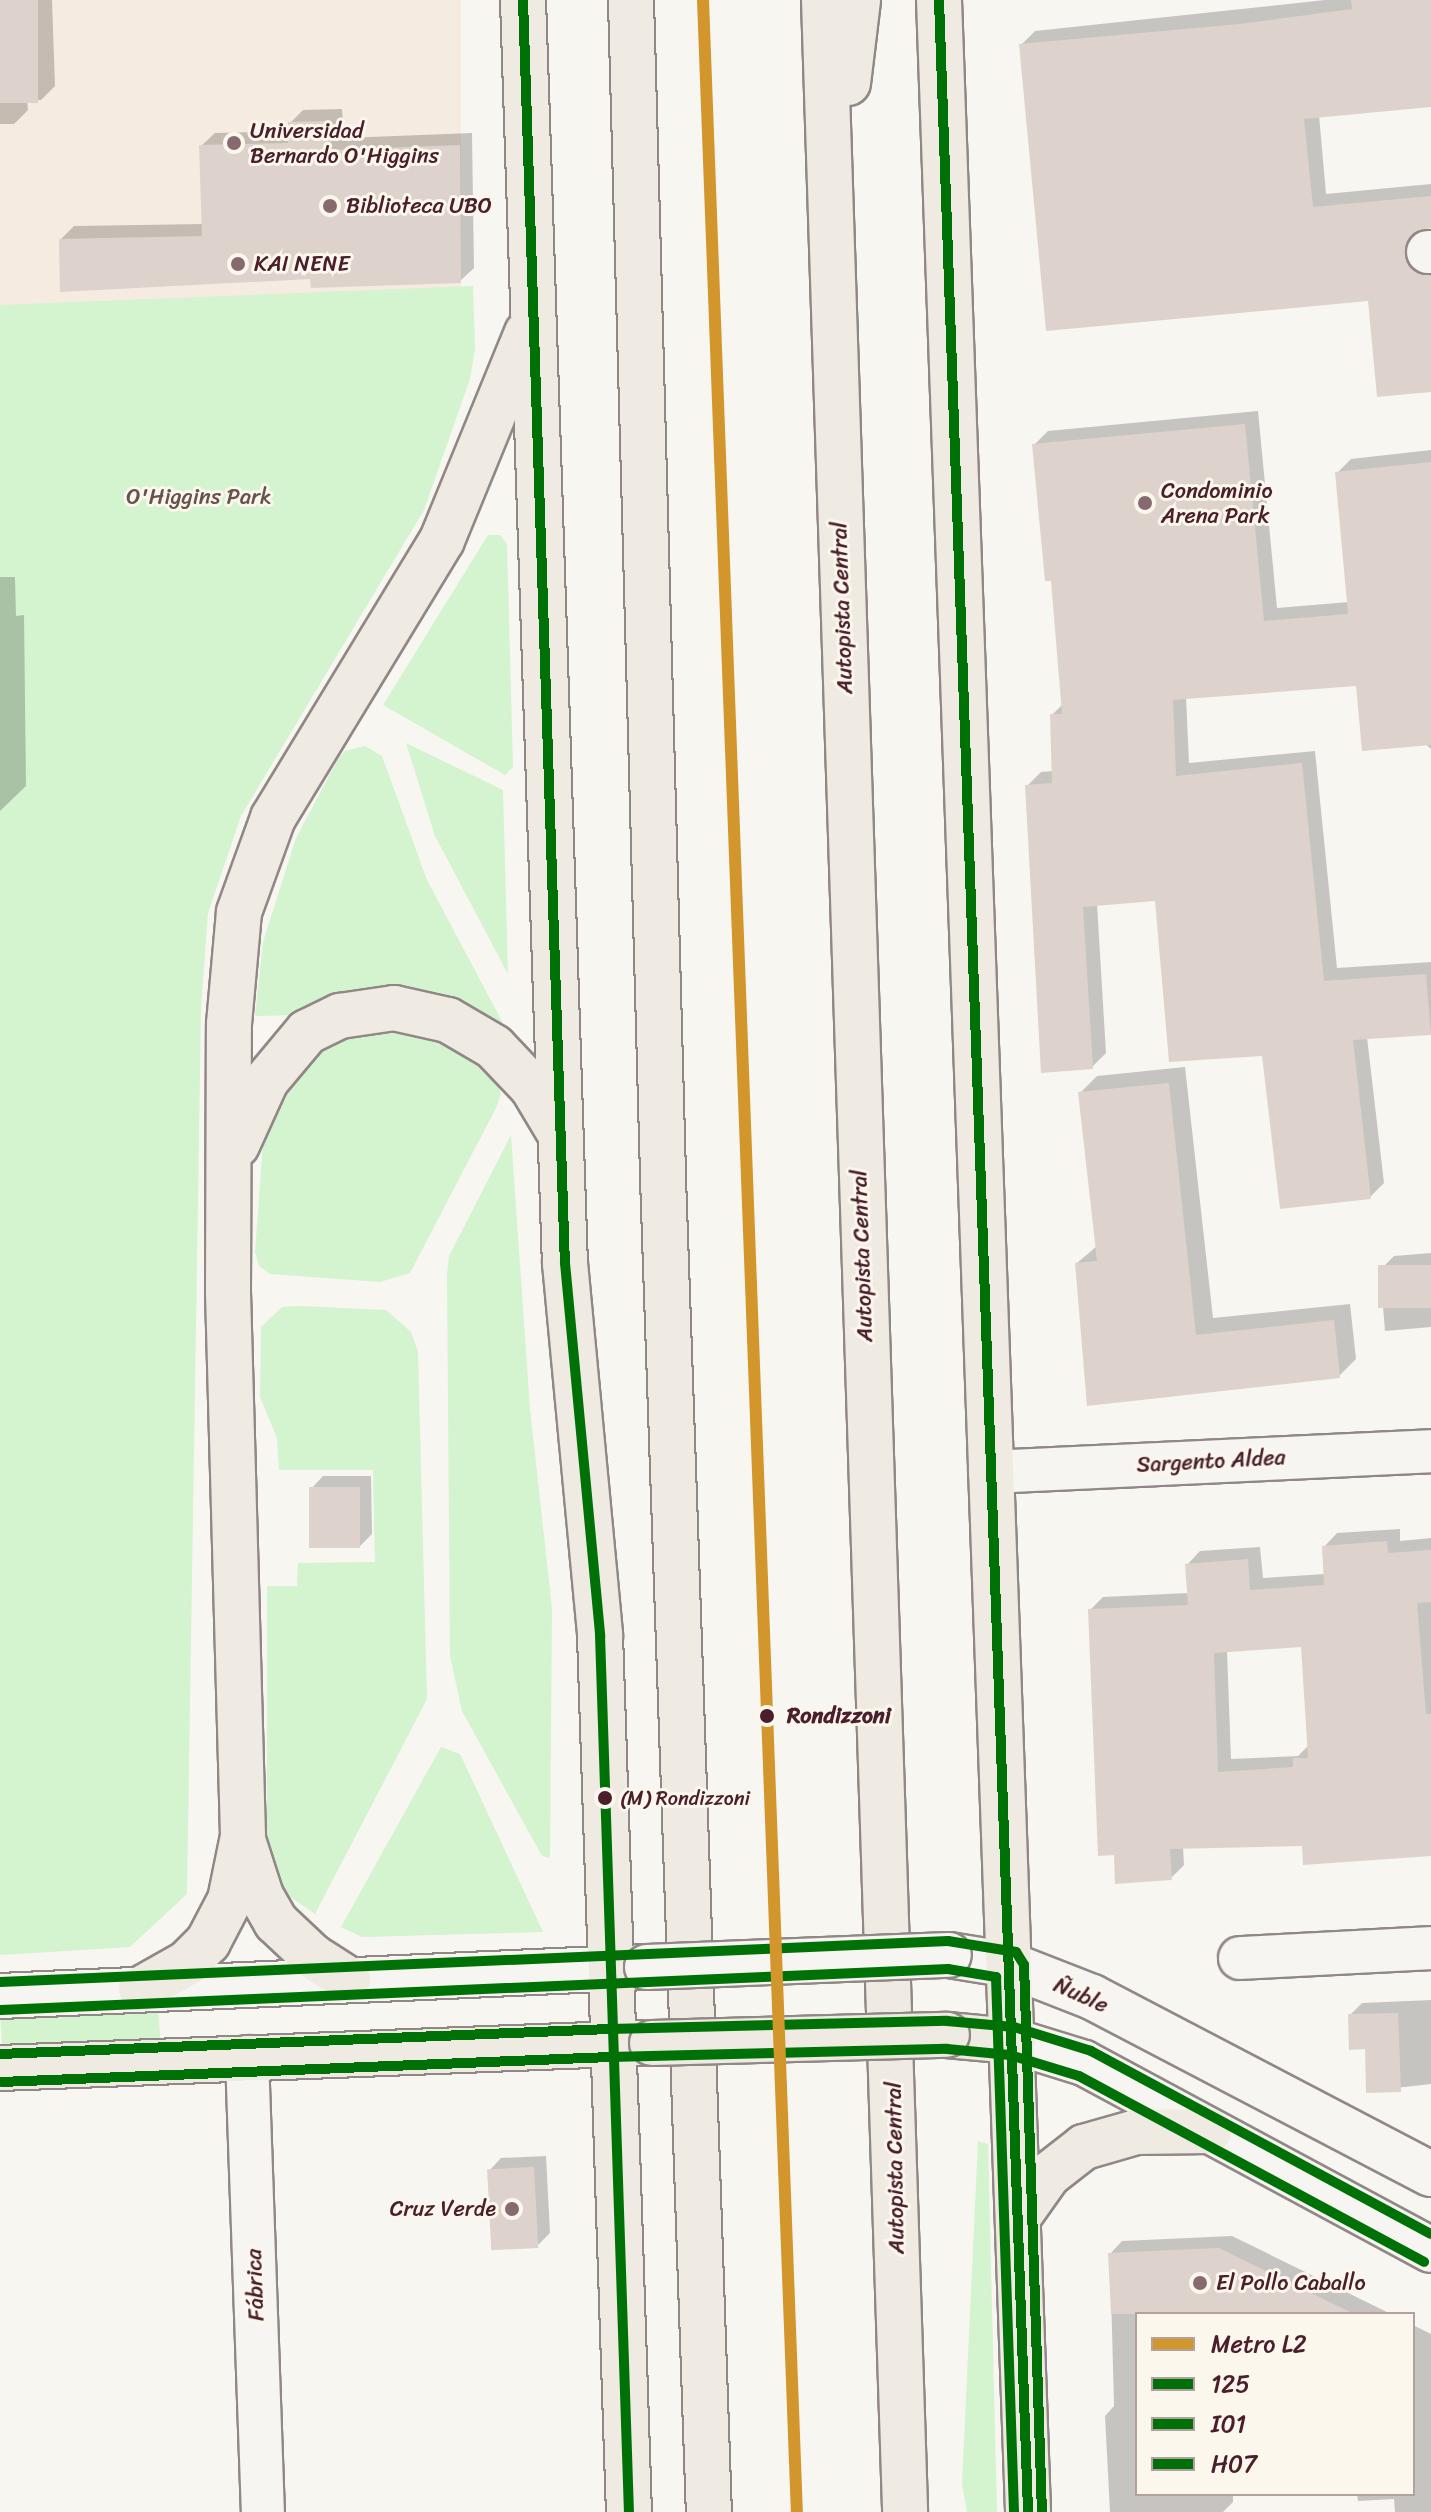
<!DOCTYPE html>
<meta charset="utf-8">
<style>
body{margin:0}
#map{position:relative;width:1431px;height:2512px;overflow:hidden;background:#f8f6f0;font-family:Sriracha,sans-serif}
div>[style]{position:absolute}
[style*='--x']{left:calc(var(--x)*1px);top:calc(var(--y)*1px);width:calc(var(--w)*1px);rotate:calc(var(--a)*1deg)}
.built>*{inset:0;background:#f6ebe0;transform-origin:0 0}
.green>*{inset:0;background:#d4f3cf;transform-origin:0 0}
.shadow>*{inset:0;background:#0003}
.building>*{inset:0;background:#ded3cc;transform-origin:0 0}
.roads{filter:drop-shadow(2px 0 #918787) drop-shadow(-2px 0 #918787) drop-shadow(0 2px #918787) drop-shadow(0 -2px #918787)}
.street>*{height:42px;margin:-21px;padding:0 21px;transform-origin:21px;border-radius:21px;background:#f6f5f1}
.secondary>*{height:44px;margin:-22px;padding:0 22px;transform-origin:22px;border-radius:22px;background:#f6f5f1}
.primary>*{height:44px;margin:-22px;padding:0 22px;transform-origin:22px;border-radius:22px;background:#efeae2}
.highway>*{height:44px;margin:-22px;padding:0 22px;transform-origin:22px;border-radius:22px;background:#efeae2}
.bridges{filter:drop-shadow(2px 0 #918787) drop-shadow(-2px 0 #918787) drop-shadow(0 2px #918787) drop-shadow(0 -2px #918787)}
.secondary-bridge>*{height:44px;margin:-22px;padding:0 22px;transform-origin:22px;border-radius:22px;background:#f6f5f1}
.primary-bridge>*{height:44px;margin:-22px;padding:0 22px;transform-origin:22px;border-radius:22px;background:#efeae2}
.bus-1>*{height:10px;margin:-5px;padding:0 5px;transform-origin:5px;border-radius:5px;background:#007106}
.bus-2>*{height:10px;margin:-5px;padding:0 5px;transform-origin:5px;border-radius:5px;background:#007106}
.bus-3>*{height:10px;margin:-5px;padding:0 5px;transform-origin:5px;border-radius:5px;background:#007106}
.metro-1>*{height:12px;margin:-6px;padding:0 6px;transform-origin:6px;border-radius:6px;background:#d2962d}
.dots>*{width:22px;height:22px;translate:-50% -50%;box-sizing:border-box;border:4px solid #fbf7ec;border-radius:50%}
span{translate:-50% -50%;white-space:nowrap;text-align:center;line-height:1.15;-webkit-text-stroke:6px #fbf7ec;paint-order:stroke}
.bus-label{font-size:20px;color:#4a1f2b}
.left{translate:0 -50%;text-align:left}
.poi-label{font-size:22px;color:#4a1f2b}
.right{translate:-100% -50%;text-align:right}
.park-label{font-size:22px;color:#65534d}
.street-label{font-size:22px;color:#4a1f2b}
.stop-label{font-size:22px;color:#4a1f2b;font-weight:700}
.legend{position:absolute;left:1135px;top:2312px;width:280px;height:184px;box-sizing:border-box;background:#fbf7ec;border:2px solid #b4a19f;margin:0;padding:10px 14px;list-style:none;font-size:24px;color:#4a1f2b}
.legend li{display:flex;align-items:center;gap:16px;height:40px}
.legend b{width:40px;border:2px solid #b4a19f}
</style>
<div id="map">
<div class="built">
<i style="left:0;top:0;width:461px;height:305px"></i>
</div>
<div class="green">
<i style="clip-path:polygon(473px 286px,475px 348px,470px 379px,424px 510px,241px 816px,208px 913px,201px 1008px,187px 1894px,130px 1947px,0 1955px,0 305px)"></i>
<i style="clip-path:polygon(488px 535px,500px 535px,507px 544px,513px 767px,505px 775px,383px 705px)"></i>
<i style="clip-path:polygon(406px 743px,503px 790px,508px 974px,435px 836px)"></i>
<i style="clip-path:polygon(365px 746px,382px 756px,427px 880px,505px 1027px,449px 995px,405px 986px,350px 991px,299px 1015px,255px 1016px,263px 942px,296px 838px,338px 759px,345px 751px)"></i>
<i style="clip-path:polygon(377px 1027px,427px 1033px,477px 1060px,497px 1080px,501px 1094px,496px 1108px,410px 1273px,380px 1282px,270px 1274px,259px 1266px,255px 1252px,264px 1129px,274px 1103px,315px 1050px,347px 1033px)"></i>
<i style="clip-path:polygon(511px 1135px,530px 1409px,552px 1608px,550px 1858px,542px 1856px,462px 1711px,450px 1656px,447px 1275px,449px 1256px)"></i>
<i style="clip-path:polygon(300px 1306px,386px 1310px,411px 1332px,418px 1352px,427px 1699px,315px 1914px,267px 1881px,267px 1586px,297px 1586px,298px 1563px,375px 1562px,373px 1470px,279px 1470px,277px 1438px,260px 1397px,261px 1327px,282px 1307px)"></i>
<i style="clip-path:polygon(441px 1747px,460px 1754px,543px 1932px,362px 1937px,341px 1927px)"></i>
<i style="left:158px;top:2008px;width:30px;height:158px;rotate:86deg"></i>
<i style="clip-path:polygon(978px 2141px,988px 2144px,997px 2512px,967px 2512px,962px 2484px)"></i>
</div>
<div class="shadow">
<i style="clip-path:polygon(0 0,52px 0,55px 86px,41px 100px,27px 100px,28px 110px,14px 124px,0 124px)"></i>
<i style="clip-path:polygon(1325px 0,1431px 0,1431px 105px,1319px 115px,1326px 194px,1431px 184px,1431px 226px,1417px 236px,1431px 256px,1431px 390px,1370px 299px,1021px 45px,1035px 31px)"></i>
<i style="clip-path:polygon(342px 109px,344px 138px,472px 133px,474px 268px,460px 281px,312px 277px,61px 239px,74px 226px,203px 224px,201px 146px,215px 133px,290px 131px,290px 123px,303px 110px)"></i>
<i style="clip-path:polygon(1258px 411px,1277px 608px,1349px 602px,1337px 473px,1351px 459px,1431px 450px,1431px 749px,1357px 684px,1186px 697px,1189px 763px,1315px 751px,1337px 968px,1431px 962px,1431px 1033px,1367px 1037px,1384px 1183px,1370px 1197px,1157px 899px,1097px 904px,1106px 1053px,1092px 1067px,1027px 786px,1041px 772px,1054px 771px,1052px 715px,1063px 704px,1053px 578px,1034px 445px,1048px 431px)"></i>
<i style="clip-path:polygon(0 577px,15px 577px,16px 616px,24px 615px,26px 786px,0 811px)"></i>
<i style="clip-path:polygon(1185px 1067px,1213px 1318px,1350px 1304px,1356px 1359px,1339px 1376px,1089px 1404px,1077px 1263px,1097px 1246px,1080px 1093px,1097px 1076px)"></i>
<i style="clip-path:polygon(1431px 1253px,1431px 1327px,1385px 1331px,1380px 1270px,1394px 1256px)"></i>
<i style="clip-path:polygon(323px 1476px,371px 1476px,372px 1534px,360px 1546px,311px 1489px)"></i>
<i style="clip-path:polygon(evenodd,1400px 1529px,1400px 1541px,1431px 1538px,1431px 1854px,1304px 1844px,1183px 1846px,1184px 1865px,1171px 1878px,1090px 1610px,1103px 1597px,1189px 1593px,1187px 1565px,1200px 1551px,1260px 1547px,1263px 1578px,1325px 1574px,1324px 1547px,1337px 1533px,1400px 1529px,1302px 1645px,1309px 1745px,1298px 1756px,1231px 1759px,1227px 1651px,1302px 1645px)"></i>
<i style="clip-path:polygon(1431px 2000px,1431px 2084px,1368px 2091px,1367px 2047px,1350px 2015px,1362px 2003px)"></i>
<i style="clip-path:polygon(546px 2156px,550px 2233px,537px 2246px,489px 2171px,501px 2158px)"></i>
<i style="clip-path:polygon(1232px 2236px,1391px 2314px,1137px 2314px,1137px 2494px,1233px 2494px,1233px 2502px,1223px 2512px,1110px 2512px,1105px 2416px,1114px 2406px,1110px 2254px,1122px 2241px)"></i>
<i style="clip-path:polygon(1413px 2325px,1431px 2334px,1431px 2512px,1395px 2512px,1394px 2499px,1358px 2501px,1357px 2494px,1413px 2494px)"></i>
</div>
<div class="building">
<i style="left:0;top:0;width:38px;height:103px"></i>
<i style="clip-path:polygon(1351px 0,1431px 0,1431px 107px,1304px 119px,1313px 207px,1431px 196px,1431px 228px,1415px 232px,1404px 251px,1415px 272px,1431px 276px,1431px 392px,1377px 397px,1368px 301px,1046px 331px,1019px 44px,1240px 24px,1352px 9px)"></i>
<i style="clip-path:polygon(330px 121px,331px 150px,460px 145px,461px 283px,311px 288px,310px 279px,60px 292px,59px 239px,202px 236px,199px 145px,288px 143px,288px 122px)"></i>
<i style="clip-path:polygon(1245px 424px,1264px 621px,1348px 614px,1335px 472px,1431px 462px,1431px 745px,1362px 751px,1356px 686px,1173px 700px,1176px 776px,1302px 763px,1324px 981px,1426px 974px,1431px 1035px,1353px 1040px,1371px 1199px,1280px 1209px,1262px 1056px,1169px 1062px,1155px 901px,1083px 907px,1093px 1069px,1041px 1073px,1025px 785px,1052px 783px,1050px 714px,1062px 714px,1051px 581px,1045px 581px,1032px 444px)"></i>
<i style="clip-path:polygon(1169px 1083px,1196px 1335px,1334px 1320px,1340px 1378px,1087px 1406px,1075px 1263px,1097px 1261px,1078px 1092px)"></i>
<i style="left:1431px;top:1265px;width:43px;height:53px;rotate:90deg"></i>
<i style="left:360px;top:1487px;width:61px;height:51px;rotate:90deg"></i>
<i style="clip-path:polygon(evenodd,1387px 1541px,1388px 1553px,1431px 1550px,1431px 1602px,1417px 1603px,1426px 1714px,1431px 1714px,1431px 1856px,1303px 1865px,1302px 1846px,1170px 1849px,1172px 1880px,1115px 1884px,1114px 1855px,1098px 1856px,1088px 1609px,1188px 1605px,1185px 1564px,1248px 1559px,1250px 1590px,1324px 1585px,1322px 1546px,1387px 1541px,1301px 1647px,1308px 1758px,1293px 1758px,1293px 1767px,1218px 1772px,1214px 1653px,1301px 1647px)"></i>
<i style="clip-path:polygon(1398px 2013px,1401px 2092px,1366px 2093px,1365px 2049px,1349px 2050px,1348px 2014px)"></i>
<i style="left:534px;top:2167px;width:81px;height:47px;rotate:87deg"></i>
<i style="clip-path:polygon(1219px 2248px,1354px 2314px,1111px 2314px,1108px 2253px)"></i>
</div>
<div class="roads">
<div class="street">
<i style="--x:1428;--y:252;--w:3;--a:0"></i>
<i style="--x:990;--y:1472;--w:441;--a:-2.7"></i>
<i style="--x:1240;--y:1958;--w:191;--a:-3"></i>
<i style="--x:247;--y:2057;--w:455;--a:88"></i>
</div>
<div class="secondary">
<i style="--x:949;--y:1955;--w:62;--a:9.3"></i>
<i style="--x:1010;--y:1965;--w:88;--a:21.3"></i>
<i style="--x:1092;--y:1997;--w:382;--a:27.6"></i>
<i style="--x:0;--y:1996;--w:648;--a:-2.57"></i>
<i style="--x:1013;--y:2041;--w:74;--a:17.2"></i>
<i style="--x:1084;--y:2063;--w:394;--a:28.3"></i>
</div>
<div class="primary">
<i style="--x:523;--y:0;--w:1264;--a:88.1"></i>
<i style="--x:565;--y:1263;--w:374;--a:84.6"></i>
<i style="--x:600;--y:1635;--w:877;--a:88.11"></i>
<i style="--x:939;--y:0;--w:2514;--a:87.97"></i>
<i style="--x:237;--y:1145;--w:70;--a:-65.6"></i>
<i style="--x:266;--y:1081;--w:64;--a:-50.1"></i>
<i style="--x:307;--y:1032;--w:37;--a:-26"></i>
<i style="--x:340;--y:1016;--w:55;--a:-8.4"></i>
<i style="--x:394;--y:1008;--w:55;--a:12.5"></i>
<i style="--x:448;--y:1020;--w:53;--a:30.4"></i>
<i style="--x:494;--y:1047;--w:55;--a:46.5"></i>
<i style="--x:532;--y:1087;--w:52;--a:59"></i>
<i style="--x:244;--y:1843;--w:56;--a:72.2"></i>
<i style="--x:261;--y:1896;--w:30;--a:60"></i>
<i style="--x:276;--y:1922;--w:50;--a:43.4"></i>
<i style="--x:312;--y:1956;--w:43;--a:32.6"></i>
<i style="--x:141;--y:1989;--w:53;--a:-29.5"></i>
<i style="--x:187;--y:1963;--w:30;--a:-45"></i>
<i style="--x:208;--y:1942;--w:47;--a:-62.4"></i>
<i style="--x:230;--y:1900;--w:65;--a:-78.5"></i>
<i style="--x:243;--y:1836;--w:545;--a:-91.58"></i>
<i style="--x:228;--y:1291;--w:267;--a:-89.8"></i>
<i style="--x:229;--y:1024;--w:112;--a:-84.9"></i>
<i style="--x:239;--y:912;--w:100;--a:-70.1"></i>
<i style="--x:273;--y:818;--w:325;--a:-58.7"></i>
<i style="--x:442;--y:540;--w:224;--a:-67.7"></i>
<i style="--x:947;--y:2035;--w:66;--a:5.2"></i>
<i style="--x:0;--y:2068;--w:641;--a:-2.23"></i>
<i style="--x:1019;--y:2216;--w:50;--a:-54.7"></i>
<i style="--x:1048;--y:2175;--w:46;--a:-37.9"></i>
<i style="--x:1084;--y:2147;--w:54;--a:-16.1"></i>
<i style="--x:1136;--y:2132;--w:73;--a:-0.8"></i>
</div>
<div class="highway">
<i style="--x:631;--y:0;--w:1178;--a:88.44"></i>
<i style="--x:663;--y:1178;--w:1335;--a:88.03"></i>
<i style="--x:824;--y:0;--w:2513;--a:88.15"></i>
<i style="--x:848;--y:83;--w:84;--a:-83.1"></i>
</div>
</div>
<div class="bridges">
<div class="secondary-bridge">
<i style="--x:647;--y:1967;--w:302;--a:-2.3"></i>
</div>
<div class="primary-bridge">
<i style="--x:652;--y:2043;--w:295;--a:-1.6"></i>
</div>
</div>
<div class="bus-1">
<i style="--x:523;--y:0;--w:1264;--a:88.1"></i>
<i style="--x:565;--y:1263;--w:374;--a:84.6"></i>
<i style="--x:600;--y:1635;--w:877;--a:88.11"></i>
<i style="--x:939;--y:0;--w:2514;--a:87.97"></i>
</div>
<div class="bus-2">
<i style="--x:1;--y:2010;--w:948;--a:-2.48"></i>
<i style="--x:948;--y:1969;--w:49;--a:9.5"></i>
<i style="--x:996;--y:1977;--w:535;--a:88.07"></i>
<i style="--x:1;--y:2082;--w:610;--a:-2.35"></i>
<i style="--x:610;--y:2057;--w:337;--a:-1.4"></i>
<i style="--x:947;--y:2049;--w:63;--a:5.4"></i>
<i style="--x:1010;--y:2055;--w:72;--a:16.9"></i>
<i style="--x:1079;--y:2076;--w:392;--a:28.3"></i>
</div>
<div class="bus-3">
<i style="--x:0;--y:1982;--w:949;--a:-2.48"></i>
<i style="--x:948;--y:1941;--w:69;--a:9.2"></i>
<i style="--x:1016;--y:1952;--w:15;--a:58"></i>
<i style="--x:1024;--y:1965;--w:547;--a:88.12"></i>
<i style="--x:0;--y:2054;--w:611;--a:-2.35"></i>
<i style="--x:610;--y:2029;--w:337;--a:-1.4"></i>
<i style="--x:947;--y:2021;--w:67;--a:5.1"></i>
<i style="--x:1014;--y:2027;--w:81;--a:17.3"></i>
<i style="--x:1091;--y:2051;--w:386;--a:28.3"></i>
</div>
<div class="metro-1">
<i style="--x:703;--y:0;--w:2514;--a:87.86"></i>
</div>
<div class="dots">
<i style="left:234px;top:143px;background:#876a70"></i>
<i style="left:330px;top:206px;background:#876a70"></i>
<i style="left:238px;top:264px;background:#876a70"></i>
<i style="left:1145px;top:503px;background:#876a70"></i>
<i style="left:767px;top:1716px;background:#4a1f2b"></i>
<i style="left:605px;top:1798px;background:#4a1f2b"></i>
<i style="left:512px;top:2209px;background:#876a70"></i>
<i style="left:1200px;top:2283px;background:#876a70"></i>
</div>
<div class="bus-label">
<span class="left" style="left:620px;top:1798px">(M) Rondizzoni</span>
</div>
<div class="poi-label">
<span class="left" style="left:250px;top:143px">Universidad<br>Bernardo O'Higgins</span>
<span class="left" style="left:346px;top:206px">Biblioteca UBO</span>
<span class="left" style="left:254px;top:264px">KAI NENE</span>
<span class="left" style="left:1161px;top:503px">Condominio<br>Arena Park</span>
<span class="right" style="left:496px;top:2209px">Cruz Verde</span>
<span class="left" style="left:1216px;top:2283px">El Pollo Caballo</span>
</div>
<div class="park-label">
<span style="left:199px;top:497px">O'Higgins Park</span>
</div>
<div class="street-label">
<span style="left:842px;top:608px;rotate:-92deg">Autopista Central</span>
<span style="left:862px;top:1256px;rotate:-92deg">Autopista Central</span>
<span style="left:1211px;top:1461px;rotate:-3deg">Sargento Aldea</span>
<span style="left:1081px;top:1995px;rotate:24deg">Ñuble</span>
<span style="left:895px;top:2168px;rotate:-91deg">Autopista Central</span>
<span style="left:255px;top:2285px;rotate:-92deg">Fábrica</span>
</div>
<div class="stop-label">
<span class="left" style="left:787px;top:1716px">Rondizzoni</span>
</div>
<ul class="legend">
<li><b style="height:10px;background:#d2962d"></b>Metro L2</li>
<li><b style="height:10px;background:#007106"></b>125</li>
<li><b style="height:10px;background:#007106"></b>I01</li>
<li><b style="height:10px;background:#007106"></b>H07</li>
</ul>
</div>
